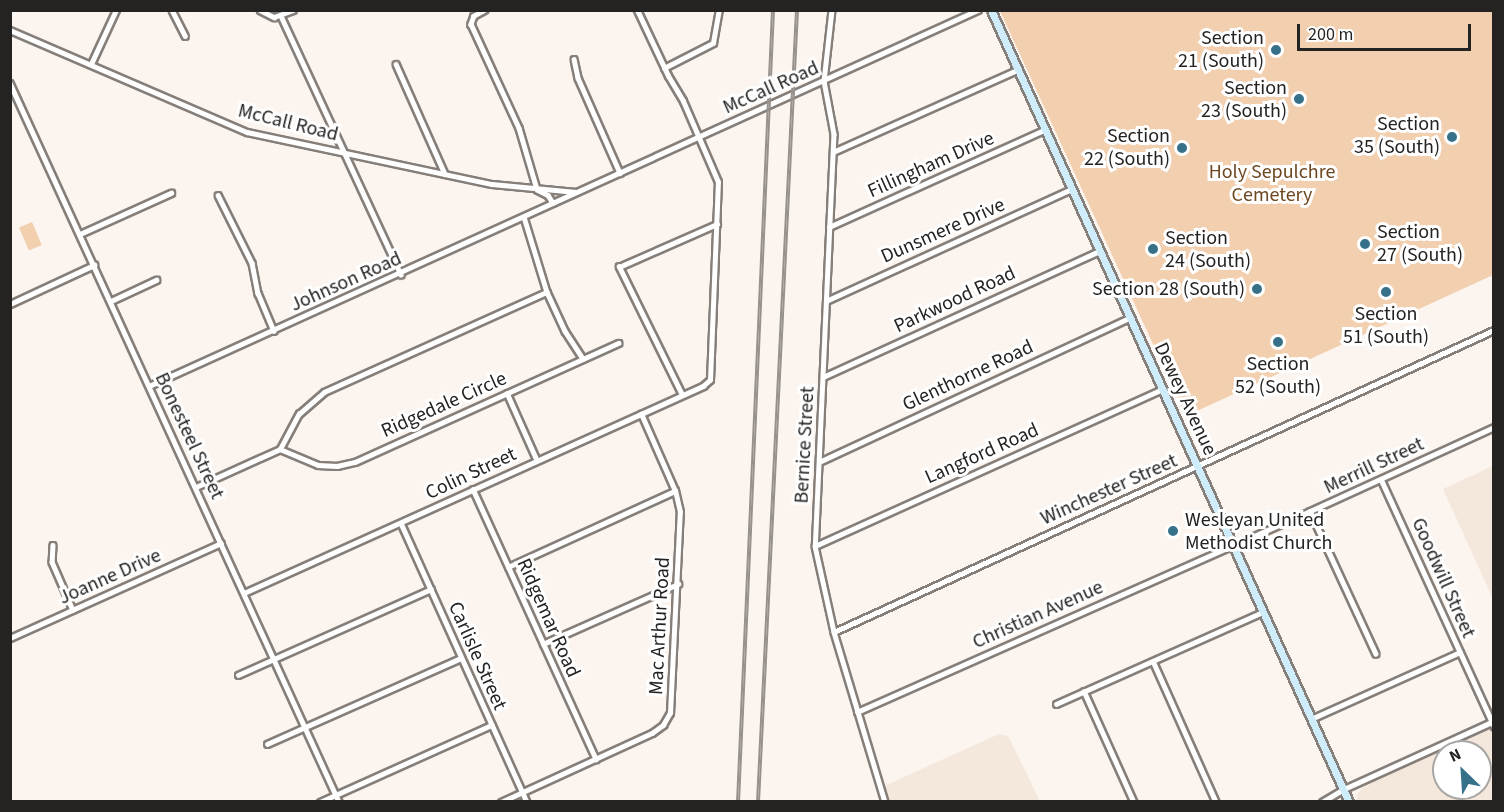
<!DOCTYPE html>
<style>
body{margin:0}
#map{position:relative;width:1504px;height:812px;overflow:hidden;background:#fcf5ef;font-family:"Source Sans 3",sans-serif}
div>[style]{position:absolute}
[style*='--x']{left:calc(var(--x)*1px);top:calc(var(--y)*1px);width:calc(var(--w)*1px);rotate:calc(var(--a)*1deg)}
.built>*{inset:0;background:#f4e7db}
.green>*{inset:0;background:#f1cfaf;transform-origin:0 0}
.roads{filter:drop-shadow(2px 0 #857e79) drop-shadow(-2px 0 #857e79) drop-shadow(0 2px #857e79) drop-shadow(0 -2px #857e79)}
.minor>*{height:4.5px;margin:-2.25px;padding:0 2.25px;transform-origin:2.25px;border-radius:2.25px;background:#fff}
.tertiary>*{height:5px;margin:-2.5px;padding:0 2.5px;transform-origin:2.5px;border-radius:2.5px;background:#fff}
.primary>*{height:7px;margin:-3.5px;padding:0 3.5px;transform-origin:3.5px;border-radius:3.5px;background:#ceecfa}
.rail>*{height:4px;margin-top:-2px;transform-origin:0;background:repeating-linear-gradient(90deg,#fff 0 4.5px,#96918d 0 9px);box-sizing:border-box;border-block:2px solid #96918d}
.dots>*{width:16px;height:16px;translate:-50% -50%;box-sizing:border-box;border:3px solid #fff;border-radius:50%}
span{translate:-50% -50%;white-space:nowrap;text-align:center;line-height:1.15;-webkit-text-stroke:6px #fff;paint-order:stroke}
.poi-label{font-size:20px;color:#252321}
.right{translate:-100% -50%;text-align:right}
.left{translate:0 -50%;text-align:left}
.street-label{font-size:20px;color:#252321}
.park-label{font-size:20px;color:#6d4820}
.frame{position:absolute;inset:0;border:12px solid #252321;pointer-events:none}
.north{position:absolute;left:1432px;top:740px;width:60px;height:60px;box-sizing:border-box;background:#fff;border:2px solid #a8a7a6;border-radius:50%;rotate:335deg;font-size:16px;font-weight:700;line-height:24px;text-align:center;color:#252321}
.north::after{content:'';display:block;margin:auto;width:21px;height:27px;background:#367089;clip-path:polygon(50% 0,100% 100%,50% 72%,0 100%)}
.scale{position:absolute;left:1297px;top:24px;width:174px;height:27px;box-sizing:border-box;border:3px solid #252321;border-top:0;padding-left:8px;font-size:18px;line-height:21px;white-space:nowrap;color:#252321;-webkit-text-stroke:4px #fff;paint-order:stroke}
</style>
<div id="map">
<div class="built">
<i style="clip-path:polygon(1493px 466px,1493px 599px,1443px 489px)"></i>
<i style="clip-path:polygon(evenodd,1493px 726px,1493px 801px,1357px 802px,1357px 795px,1362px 788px,1382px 777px,1493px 726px,1444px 752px,1480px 752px,1480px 788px,1444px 788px,1444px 752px)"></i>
<i style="clip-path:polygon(999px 734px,1008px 736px,1040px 801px,888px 801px,882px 787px)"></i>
</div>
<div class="green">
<i style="clip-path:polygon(1000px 11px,1493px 11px,1493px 275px,1186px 416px)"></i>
<i style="left:32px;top:222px;width:25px;height:14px;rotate:67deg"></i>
</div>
<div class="roads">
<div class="minor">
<i style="--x:172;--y:10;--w:29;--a:63"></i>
<i style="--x:260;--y:10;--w:16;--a:27"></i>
<i style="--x:274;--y:17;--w:20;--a:-20"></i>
<i style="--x:485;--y:10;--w:13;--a:151"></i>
<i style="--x:474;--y:16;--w:9;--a:111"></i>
<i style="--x:471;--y:24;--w:115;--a:65.2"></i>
<i style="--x:519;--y:128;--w:64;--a:73.6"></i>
<i style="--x:832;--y:10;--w:71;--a:96.4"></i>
<i style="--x:824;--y:81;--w:54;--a:79.3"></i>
<i style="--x:834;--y:134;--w:412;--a:92.6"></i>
<i style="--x:815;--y:546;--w:88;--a:77.5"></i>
<i style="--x:834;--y:632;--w:177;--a:73.3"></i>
<i style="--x:281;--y:16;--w:285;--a:65.1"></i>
<i style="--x:10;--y:30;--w:258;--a:23.3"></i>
<i style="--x:247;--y:132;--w:250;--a:12"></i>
<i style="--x:492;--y:184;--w:84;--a:5.4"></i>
<i style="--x:574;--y:59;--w:19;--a:78"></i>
<i style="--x:578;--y:78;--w:104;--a:66.1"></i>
<i style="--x:91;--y:64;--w:60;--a:-65.2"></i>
<i style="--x:396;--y:64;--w:120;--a:66"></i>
<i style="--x:664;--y:68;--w:55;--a:-27"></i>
<i style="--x:713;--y:43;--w:34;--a:-80"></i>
<i style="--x:10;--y:83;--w:791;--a:65.41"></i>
<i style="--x:833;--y:152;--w:201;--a:-24"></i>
<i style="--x:538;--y:190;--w:11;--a:27"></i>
<i style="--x:548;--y:195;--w:9;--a:58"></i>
<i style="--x:218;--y:195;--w:76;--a:63.4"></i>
<i style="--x:252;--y:263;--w:31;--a:79"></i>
<i style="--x:258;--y:293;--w:41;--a:67.2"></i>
<i style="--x:524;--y:217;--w:78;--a:73"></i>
<i style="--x:547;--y:292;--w:43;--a:65.2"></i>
<i style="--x:565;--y:331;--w:33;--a:57"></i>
<i style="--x:829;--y:227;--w:236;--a:-24.3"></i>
<i style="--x:80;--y:234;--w:100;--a:-24.3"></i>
<i style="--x:111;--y:301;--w:50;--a:-25"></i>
<i style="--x:826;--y:301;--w:270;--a:-24.5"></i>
<i style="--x:10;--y:304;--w:93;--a:-24.9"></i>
<i style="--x:823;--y:377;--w:303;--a:-24.5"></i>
<i style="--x:149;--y:386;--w:910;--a:-24.4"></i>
<i style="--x:507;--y:393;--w:73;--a:65.9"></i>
<i style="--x:682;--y:395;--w:143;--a:-116.2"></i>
<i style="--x:619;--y:267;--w:107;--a:-23.7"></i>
<i style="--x:280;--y:449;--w:40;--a:-62"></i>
<i style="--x:299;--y:414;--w:33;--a:-41"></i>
<i style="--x:324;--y:392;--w:244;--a:-24.2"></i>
<i style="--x:819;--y:462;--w:342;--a:-24.9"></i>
<i style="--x:1381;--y:479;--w:272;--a:65.4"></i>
<i style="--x:196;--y:487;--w:92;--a:-24.3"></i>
<i style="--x:280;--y:449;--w:41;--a:22.8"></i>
<i style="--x:318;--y:465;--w:19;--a:3"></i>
<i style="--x:337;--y:466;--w:18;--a:-13"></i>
<i style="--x:355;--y:462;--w:289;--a:-24.3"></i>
<i style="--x:473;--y:489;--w:297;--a:65.5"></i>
<i style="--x:1310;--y:511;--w:157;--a:65.2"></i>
<i style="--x:401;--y:523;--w:306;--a:65.7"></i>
<i style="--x:53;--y:545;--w:17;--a:93"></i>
<i style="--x:52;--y:562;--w:52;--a:66.4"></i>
<i style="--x:815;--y:546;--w:381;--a:-24.3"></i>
<i style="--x:508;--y:567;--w:183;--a:-24.5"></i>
<i style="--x:244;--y:593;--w:504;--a:-24.27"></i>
<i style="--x:703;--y:386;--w:9;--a:-41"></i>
<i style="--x:710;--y:380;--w:198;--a:-87.7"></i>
<i style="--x:718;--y:182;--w:88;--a:-113.4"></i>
<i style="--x:683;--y:101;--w:29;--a:-121"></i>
<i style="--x:668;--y:76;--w:73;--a:-115.2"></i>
<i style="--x:834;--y:632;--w:726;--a:-24.59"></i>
<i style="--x:10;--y:638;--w:231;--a:-24.2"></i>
<i style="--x:543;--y:644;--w:148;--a:-24"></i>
<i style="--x:1153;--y:661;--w:154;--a:65.9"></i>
<i style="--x:238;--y:675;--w:211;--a:-24"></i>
<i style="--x:1084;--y:691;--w:122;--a:65.8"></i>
<i style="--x:1056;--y:704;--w:227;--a:-24"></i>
<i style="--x:857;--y:712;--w:496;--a:-23.9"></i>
<i style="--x:1310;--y:511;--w:202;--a:-24.5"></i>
<i style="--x:1311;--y:719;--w:163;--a:-24.2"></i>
<i style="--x:267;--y:744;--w:212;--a:-23.9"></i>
<i style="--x:1344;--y:789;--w:165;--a:-24.4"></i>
<i style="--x:320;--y:802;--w:188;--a:-24.2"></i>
<i style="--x:501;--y:802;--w:166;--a:-24.6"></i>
<i style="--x:652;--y:733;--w:14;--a:-36"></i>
<i style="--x:663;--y:725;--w:14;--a:-60"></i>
<i style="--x:670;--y:713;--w:201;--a:-87.2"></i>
<i style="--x:680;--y:512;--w:22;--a:-103"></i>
<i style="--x:675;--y:491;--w:84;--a:-113.8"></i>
</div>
<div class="tertiary">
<i style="--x:1322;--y:802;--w:26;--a:-31"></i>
</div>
<div class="primary">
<i style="--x:991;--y:10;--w:869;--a:65.68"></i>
</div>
</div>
<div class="rail">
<i style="--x:738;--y:802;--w:793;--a:-87.47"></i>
<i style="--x:758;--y:802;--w:793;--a:-87.18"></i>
</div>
<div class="dots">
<i style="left:1276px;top:50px;background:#367089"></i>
<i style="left:1299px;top:99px;background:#367089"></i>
<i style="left:1452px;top:137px;background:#367089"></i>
<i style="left:1182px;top:148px;background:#367089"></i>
<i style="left:1365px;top:244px;background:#367089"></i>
<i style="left:1153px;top:249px;background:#367089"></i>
<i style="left:1257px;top:289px;background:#367089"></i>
<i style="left:1386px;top:292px;background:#367089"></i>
<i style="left:1278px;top:342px;background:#367089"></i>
<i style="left:1173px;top:531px;background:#367089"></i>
</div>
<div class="poi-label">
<span class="right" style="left:1264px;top:50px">Section<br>21 (South)</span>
<span class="right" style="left:1287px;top:100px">Section<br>23 (South)</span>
<span class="right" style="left:1440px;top:136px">Section<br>35 (South)</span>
<span class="right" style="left:1170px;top:148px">Section<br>22 (South)</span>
<span class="left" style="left:1377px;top:244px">Section<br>27 (South)</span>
<span class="left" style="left:1165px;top:250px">Section<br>24 (South)</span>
<span class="right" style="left:1245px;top:289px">Section 28 (South)</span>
<span style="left:1386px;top:326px">Section<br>51 (South)</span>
<span style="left:1278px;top:376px">Section<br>52 (South)</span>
<span class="left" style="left:1185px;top:532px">Wesleyan United<br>Methodist Church</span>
</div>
<div class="street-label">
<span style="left:771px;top:88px;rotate:-24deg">McCall Road</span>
<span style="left:288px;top:123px;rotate:14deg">McCall Road</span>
<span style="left:931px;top:165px;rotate:-24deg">Fillingham Drive</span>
<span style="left:943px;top:231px;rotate:-24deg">Dunsmere Drive</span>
<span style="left:346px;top:282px;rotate:-24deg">Johnson Road</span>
<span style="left:955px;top:300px;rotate:-25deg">Parkwood Road</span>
<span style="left:968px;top:376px;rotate:-25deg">Glenthorne Road</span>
<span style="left:1185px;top:399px;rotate:65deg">Dewey Avenue</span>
<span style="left:444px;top:405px;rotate:-24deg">Ridgedale Circle</span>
<span style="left:189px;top:436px;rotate:65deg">Bonesteel Street</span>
<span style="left:805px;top:445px;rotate:-87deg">Bernice Street</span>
<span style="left:982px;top:454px;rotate:-24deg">Langford Road</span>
<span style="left:1374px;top:466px;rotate:-25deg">Merrill Street</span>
<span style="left:471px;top:474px;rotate:-25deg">Colin Street</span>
<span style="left:1109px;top:490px;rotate:-24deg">Winchester Street</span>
<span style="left:110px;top:577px;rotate:-24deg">Joanne Drive</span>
<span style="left:1443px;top:578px;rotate:66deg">Goodwill Street</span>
<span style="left:1038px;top:615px;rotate:-24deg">Christian Avenue</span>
<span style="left:548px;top:618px;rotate:66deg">Ridgemar Road</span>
<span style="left:660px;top:626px;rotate:-87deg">Mac Arthur Road</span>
<span style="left:477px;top:656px;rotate:66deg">Carlisle Street</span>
</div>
<div class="park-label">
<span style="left:1272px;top:184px">Holy Sepulchre<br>Cemetery</span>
</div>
<div class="frame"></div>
<div class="north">N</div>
<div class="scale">200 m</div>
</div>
